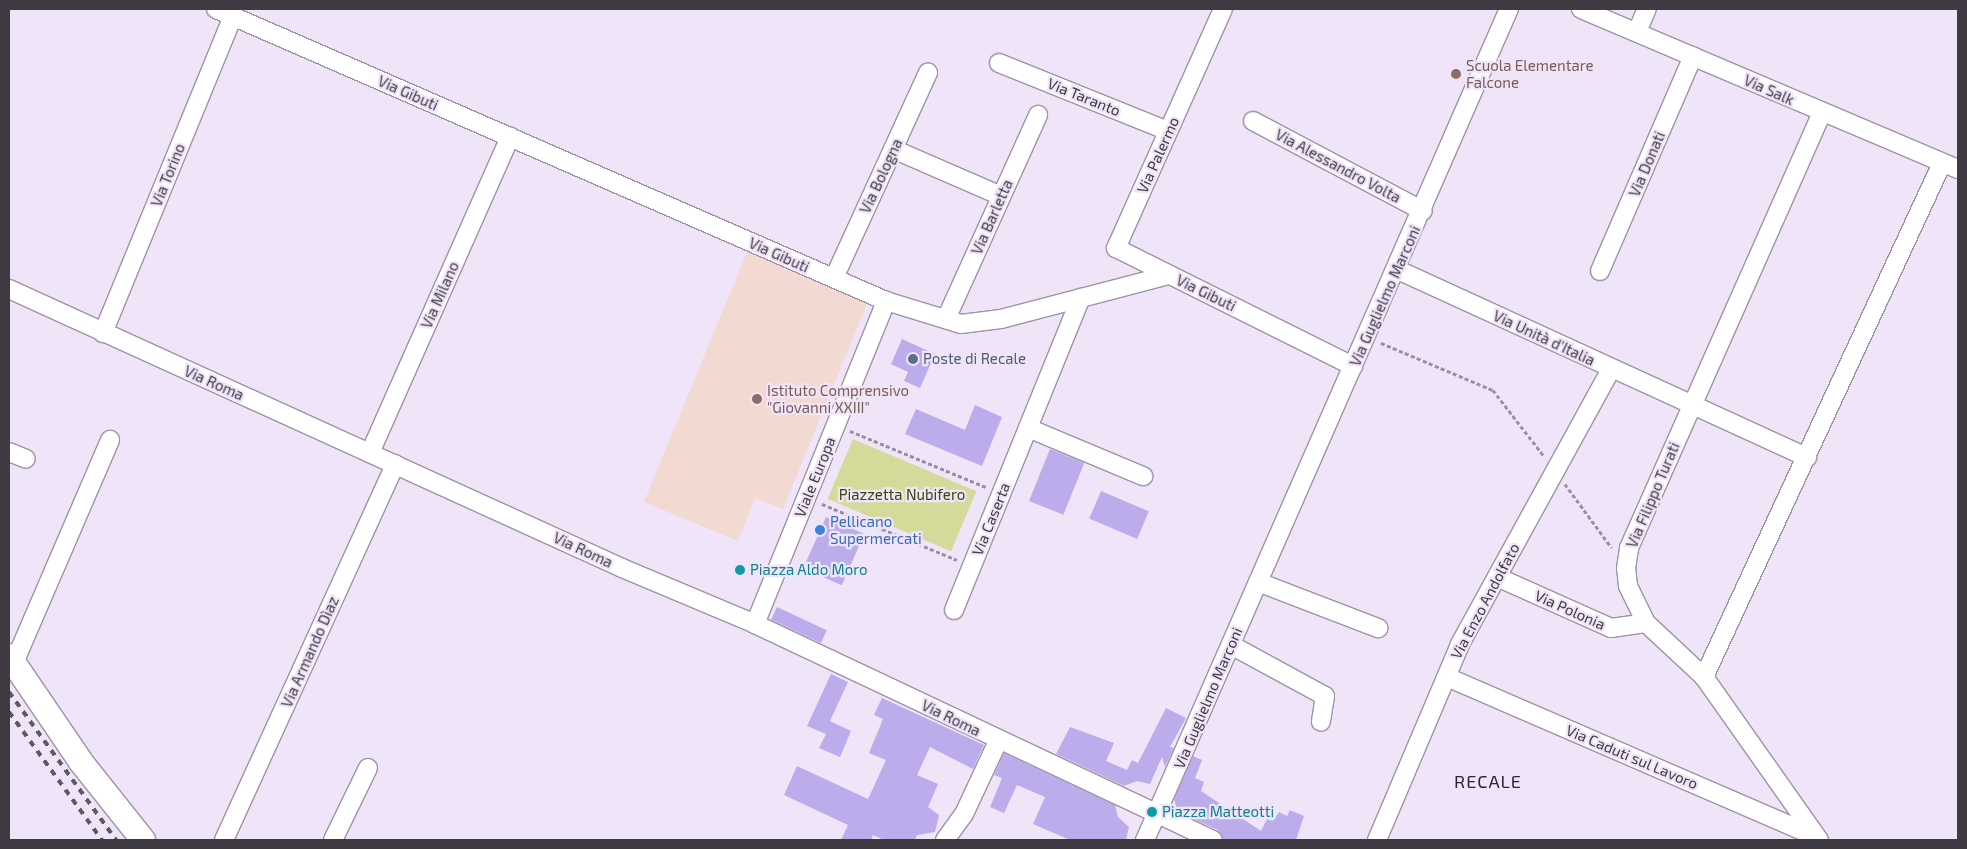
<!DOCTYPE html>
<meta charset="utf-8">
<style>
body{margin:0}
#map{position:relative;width:1967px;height:849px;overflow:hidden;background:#efe4f8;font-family:"Exo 2",sans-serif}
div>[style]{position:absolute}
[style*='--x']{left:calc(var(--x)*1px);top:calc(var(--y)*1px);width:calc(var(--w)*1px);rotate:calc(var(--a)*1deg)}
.education>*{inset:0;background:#f2d9d2}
.green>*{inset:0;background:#d4db9a;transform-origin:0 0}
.building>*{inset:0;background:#bdacec;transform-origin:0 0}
.path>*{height:2.5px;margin-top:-1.25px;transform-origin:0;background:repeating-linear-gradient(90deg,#99919f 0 4px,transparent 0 6.5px)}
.roads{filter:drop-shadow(1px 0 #9d93a6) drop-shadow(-1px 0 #9d93a6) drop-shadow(0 1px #9d93a6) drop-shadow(0 -1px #9d93a6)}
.street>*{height:18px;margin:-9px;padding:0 9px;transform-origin:9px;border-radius:9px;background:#fff}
.secondary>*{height:24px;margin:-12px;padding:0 12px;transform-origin:12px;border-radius:12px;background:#fff}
.rail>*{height:4px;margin-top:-2px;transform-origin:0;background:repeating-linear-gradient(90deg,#5e5862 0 6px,transparent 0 12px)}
.dots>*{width:14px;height:14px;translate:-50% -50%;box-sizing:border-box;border:2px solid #efe4f8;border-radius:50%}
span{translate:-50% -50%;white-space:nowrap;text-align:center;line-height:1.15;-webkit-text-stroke:4.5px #efe4f8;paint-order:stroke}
.education-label{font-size:15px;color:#785e54}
.left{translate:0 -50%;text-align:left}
.street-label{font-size:15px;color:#3f3a42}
.service-label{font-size:15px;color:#4e5e75}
.park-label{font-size:15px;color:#3f420c}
.shop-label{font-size:15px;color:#366cbe}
.culture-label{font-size:15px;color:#0d838f}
.quarter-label{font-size:18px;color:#2e2635;letter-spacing:1px}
.frame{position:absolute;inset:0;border:10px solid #3f3a42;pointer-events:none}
</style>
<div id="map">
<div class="education">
<i style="clip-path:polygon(747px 252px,868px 301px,783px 509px,755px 498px,738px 541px,644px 502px)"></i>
</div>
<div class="green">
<i style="left:853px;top:439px;width:134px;height:65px;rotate:23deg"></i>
</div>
<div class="building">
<i style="clip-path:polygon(902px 339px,935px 354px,920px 388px,904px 381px,908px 372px,891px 364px)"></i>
<i style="clip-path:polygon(975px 405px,1002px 417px,982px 466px,905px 434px,916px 409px,965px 430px)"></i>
<i style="left:1050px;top:449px;width:37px;height:56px;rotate:22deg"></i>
<i style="left:1101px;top:491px;width:52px;height:30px;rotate:23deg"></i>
<i style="left:826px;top:517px;width:42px;height:56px;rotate:24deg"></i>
<i style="left:777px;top:607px;width:55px;height:14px;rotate:25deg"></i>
<i style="clip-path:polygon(831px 674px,848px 682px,830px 721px,851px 731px,840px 757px,819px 748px,826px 734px,807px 726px)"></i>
<i style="clip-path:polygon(882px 698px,984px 745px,973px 769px,930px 747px,917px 775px,938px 784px,928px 807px,939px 815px,935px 832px,917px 835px,915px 840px,884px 840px,873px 835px,871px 840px,841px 840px,848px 825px,784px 795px,797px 766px,868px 799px,886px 760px,869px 753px,883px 719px,874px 715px)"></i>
<i style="clip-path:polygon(1166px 708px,1186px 718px,1170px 747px,1174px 748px,1165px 767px,1162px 757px,1150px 784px,1137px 781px,1124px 786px,1056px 754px,1070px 727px,1114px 743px,1106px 761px,1127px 770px,1132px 760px,1138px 763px)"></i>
<i style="clip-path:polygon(1004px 753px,1115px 805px,1118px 817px,1129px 827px,1126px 840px,1070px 840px,1033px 824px,1045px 797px,1017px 785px,1004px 813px,990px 807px,1002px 778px,994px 775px)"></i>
<i style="clip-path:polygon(1193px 756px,1202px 760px,1195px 778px,1204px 782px,1201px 791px,1261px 831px,1267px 819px,1273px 821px,1279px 812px,1287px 816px,1290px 810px,1304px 816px,1296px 840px,1223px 840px,1218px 830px,1178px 812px,1174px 799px)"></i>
</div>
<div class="path">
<i style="--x:1381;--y:343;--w:121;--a:22.8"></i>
<i style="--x:1493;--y:390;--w:83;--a:52.3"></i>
<i style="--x:850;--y:431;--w:147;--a:22.4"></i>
<i style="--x:1565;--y:484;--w:79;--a:53.7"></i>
<i style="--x:822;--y:504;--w:146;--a:22.5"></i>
</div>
<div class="roads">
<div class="street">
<i style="--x:216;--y:9;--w:731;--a:23.55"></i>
<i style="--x:886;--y:301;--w:78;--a:17"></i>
<i style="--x:961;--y:324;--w:40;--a:-7.1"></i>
<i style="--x:1001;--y:319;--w:174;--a:-14.7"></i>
<i style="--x:1223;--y:9;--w:262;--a:114.1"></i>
<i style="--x:1116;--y:248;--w:265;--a:26.5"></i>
<i style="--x:1581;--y:9;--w:410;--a:23"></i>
<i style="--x:1637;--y:32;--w:25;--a:-67"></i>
<i style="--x:999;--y:63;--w:182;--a:21.9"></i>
<i style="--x:1253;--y:121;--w:192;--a:27.9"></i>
<i style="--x:893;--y:149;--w:118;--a:23.5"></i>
<i style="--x:1398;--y:270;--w:450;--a:24.6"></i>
<i style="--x:1600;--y:271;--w:234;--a:-66.6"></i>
<i style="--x:834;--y:278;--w:226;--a:-65.4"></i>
<i style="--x:9;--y:289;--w:674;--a:24.47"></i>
<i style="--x:622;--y:568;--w:144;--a:22.8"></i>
<i style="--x:755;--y:624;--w:506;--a:25.25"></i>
<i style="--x:946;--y:319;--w:224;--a:-65.7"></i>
<i style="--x:103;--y:333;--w:343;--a:-67.7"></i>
<i style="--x:1028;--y:428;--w:125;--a:22.7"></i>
<i style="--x:9;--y:452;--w:18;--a:22"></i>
<i style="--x:370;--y:453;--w:346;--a:-66.1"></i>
<i style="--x:1497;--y:577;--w:125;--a:24.1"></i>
<i style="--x:1611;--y:628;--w:35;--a:-8"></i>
<i style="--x:1258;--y:582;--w:129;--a:21"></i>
<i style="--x:954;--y:610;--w:337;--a:-67.9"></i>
<i style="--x:755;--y:624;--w:349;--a:-67.9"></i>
<i style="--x:1231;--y:645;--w:107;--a:28.5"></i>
<i style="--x:1325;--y:696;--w:26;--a:99"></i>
<i style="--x:14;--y:663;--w:243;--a:-66.7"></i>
<i style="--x:1447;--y:677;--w:402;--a:23.4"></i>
<i style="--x:1704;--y:677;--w:566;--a:-65.15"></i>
<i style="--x:224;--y:840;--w:413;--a:-65.5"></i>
<i style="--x:333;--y:840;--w:80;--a:-64.1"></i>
<i style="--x:945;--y:840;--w:32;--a:-54"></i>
<i style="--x:964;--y:814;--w:81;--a:-65"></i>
<i style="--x:1145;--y:840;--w:907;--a:-66.35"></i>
<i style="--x:1377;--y:840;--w:213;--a:-67"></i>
<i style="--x:1460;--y:644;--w:314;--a:-61.2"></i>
<i style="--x:1819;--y:840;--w:199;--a:-125.2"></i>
<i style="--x:1704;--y:677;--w:79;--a:-137"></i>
<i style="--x:1646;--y:623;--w:41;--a:-115.9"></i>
<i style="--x:1628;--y:586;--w:18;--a:-96"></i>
<i style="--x:1626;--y:568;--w:20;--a:-81"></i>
<i style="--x:1629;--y:548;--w:476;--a:-66.1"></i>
</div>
<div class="secondary">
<i style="--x:9;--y:656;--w:128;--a:55.8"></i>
<i style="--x:81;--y:762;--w:100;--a:51.5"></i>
</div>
</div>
<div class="rail">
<i style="--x:9;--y:692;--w:183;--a:54.1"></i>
<i style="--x:9;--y:712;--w:158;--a:54"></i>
</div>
<div class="dots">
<i style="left:1456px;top:74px;background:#8d6e63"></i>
<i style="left:913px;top:359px;background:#5c6f8a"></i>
<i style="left:757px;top:399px;background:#8d6e63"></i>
<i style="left:820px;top:530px;background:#3f7fe0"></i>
<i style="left:740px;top:570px;background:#0f9aa8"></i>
<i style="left:1152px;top:812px;background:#0f9aa8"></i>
</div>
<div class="education-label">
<span class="left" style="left:1466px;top:74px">Scuola Elementare<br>Falcone</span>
<span class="left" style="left:767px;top:399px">Istituto Comprensivo<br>"Giovanni XXIII"</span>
</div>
<div class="street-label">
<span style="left:1769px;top:90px;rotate:24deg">Via Salk</span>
<span style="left:408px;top:93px;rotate:24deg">Via Gibuti</span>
<span style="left:1084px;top:97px;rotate:22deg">Via Taranto</span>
<span style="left:1158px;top:155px;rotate:-66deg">Via Palermo</span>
<span style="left:1647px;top:164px;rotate:-67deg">Via Donati</span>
<span style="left:1338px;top:166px;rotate:28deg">Via Alessandro Volta</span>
<span style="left:168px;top:175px;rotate:-68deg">Via Torino</span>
<span style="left:881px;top:176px;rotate:-65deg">Via Bologna</span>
<span style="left:992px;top:217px;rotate:-66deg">Via Barletta</span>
<span style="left:779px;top:255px;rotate:24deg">Via Gibuti</span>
<span style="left:1206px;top:293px;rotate:26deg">Via Gibuti</span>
<span style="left:440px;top:295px;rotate:-66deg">Via Milano</span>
<span style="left:1385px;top:296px;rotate:-66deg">Via Guglielmo Marconi</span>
<span style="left:1544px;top:338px;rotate:25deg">Via Unità d'Italia</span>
<span style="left:214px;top:383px;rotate:24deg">Via Roma</span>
<span style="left:815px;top:477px;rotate:-68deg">Viale Europa</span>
<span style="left:1653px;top:495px;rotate:-67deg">Via Filippo Turati</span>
<span style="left:991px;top:519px;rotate:-68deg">Via Caserta</span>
<span style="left:583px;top:550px;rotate:25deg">Via Roma</span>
<span style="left:1485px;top:601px;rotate:-62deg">Via Enzo Andolfato</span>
<span style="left:1570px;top:610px;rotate:24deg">Via Polonia</span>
<span style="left:310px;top:652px;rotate:-66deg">Via Armando Dìaz</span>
<span style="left:1208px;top:698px;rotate:-67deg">Via Guglielmo Marconi</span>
<span style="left:951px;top:718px;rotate:26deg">Via Roma</span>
<span style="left:1632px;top:757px;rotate:23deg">Via Caduti sul Lavoro</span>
</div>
<div class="service-label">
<span class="left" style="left:923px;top:359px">Poste di Recale</span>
</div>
<div class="park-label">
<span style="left:902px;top:495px">Piazzetta Nubifero</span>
</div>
<div class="shop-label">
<span class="left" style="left:830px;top:530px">Pellicano<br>Supermercati</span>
</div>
<div class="culture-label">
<span class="left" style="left:750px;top:570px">Piazza Aldo Moro</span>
<span class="left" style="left:1162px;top:812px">Piazza Matteotti</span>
</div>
<div class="quarter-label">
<span style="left:1488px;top:781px">RECALE</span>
</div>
<div class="frame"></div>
</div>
